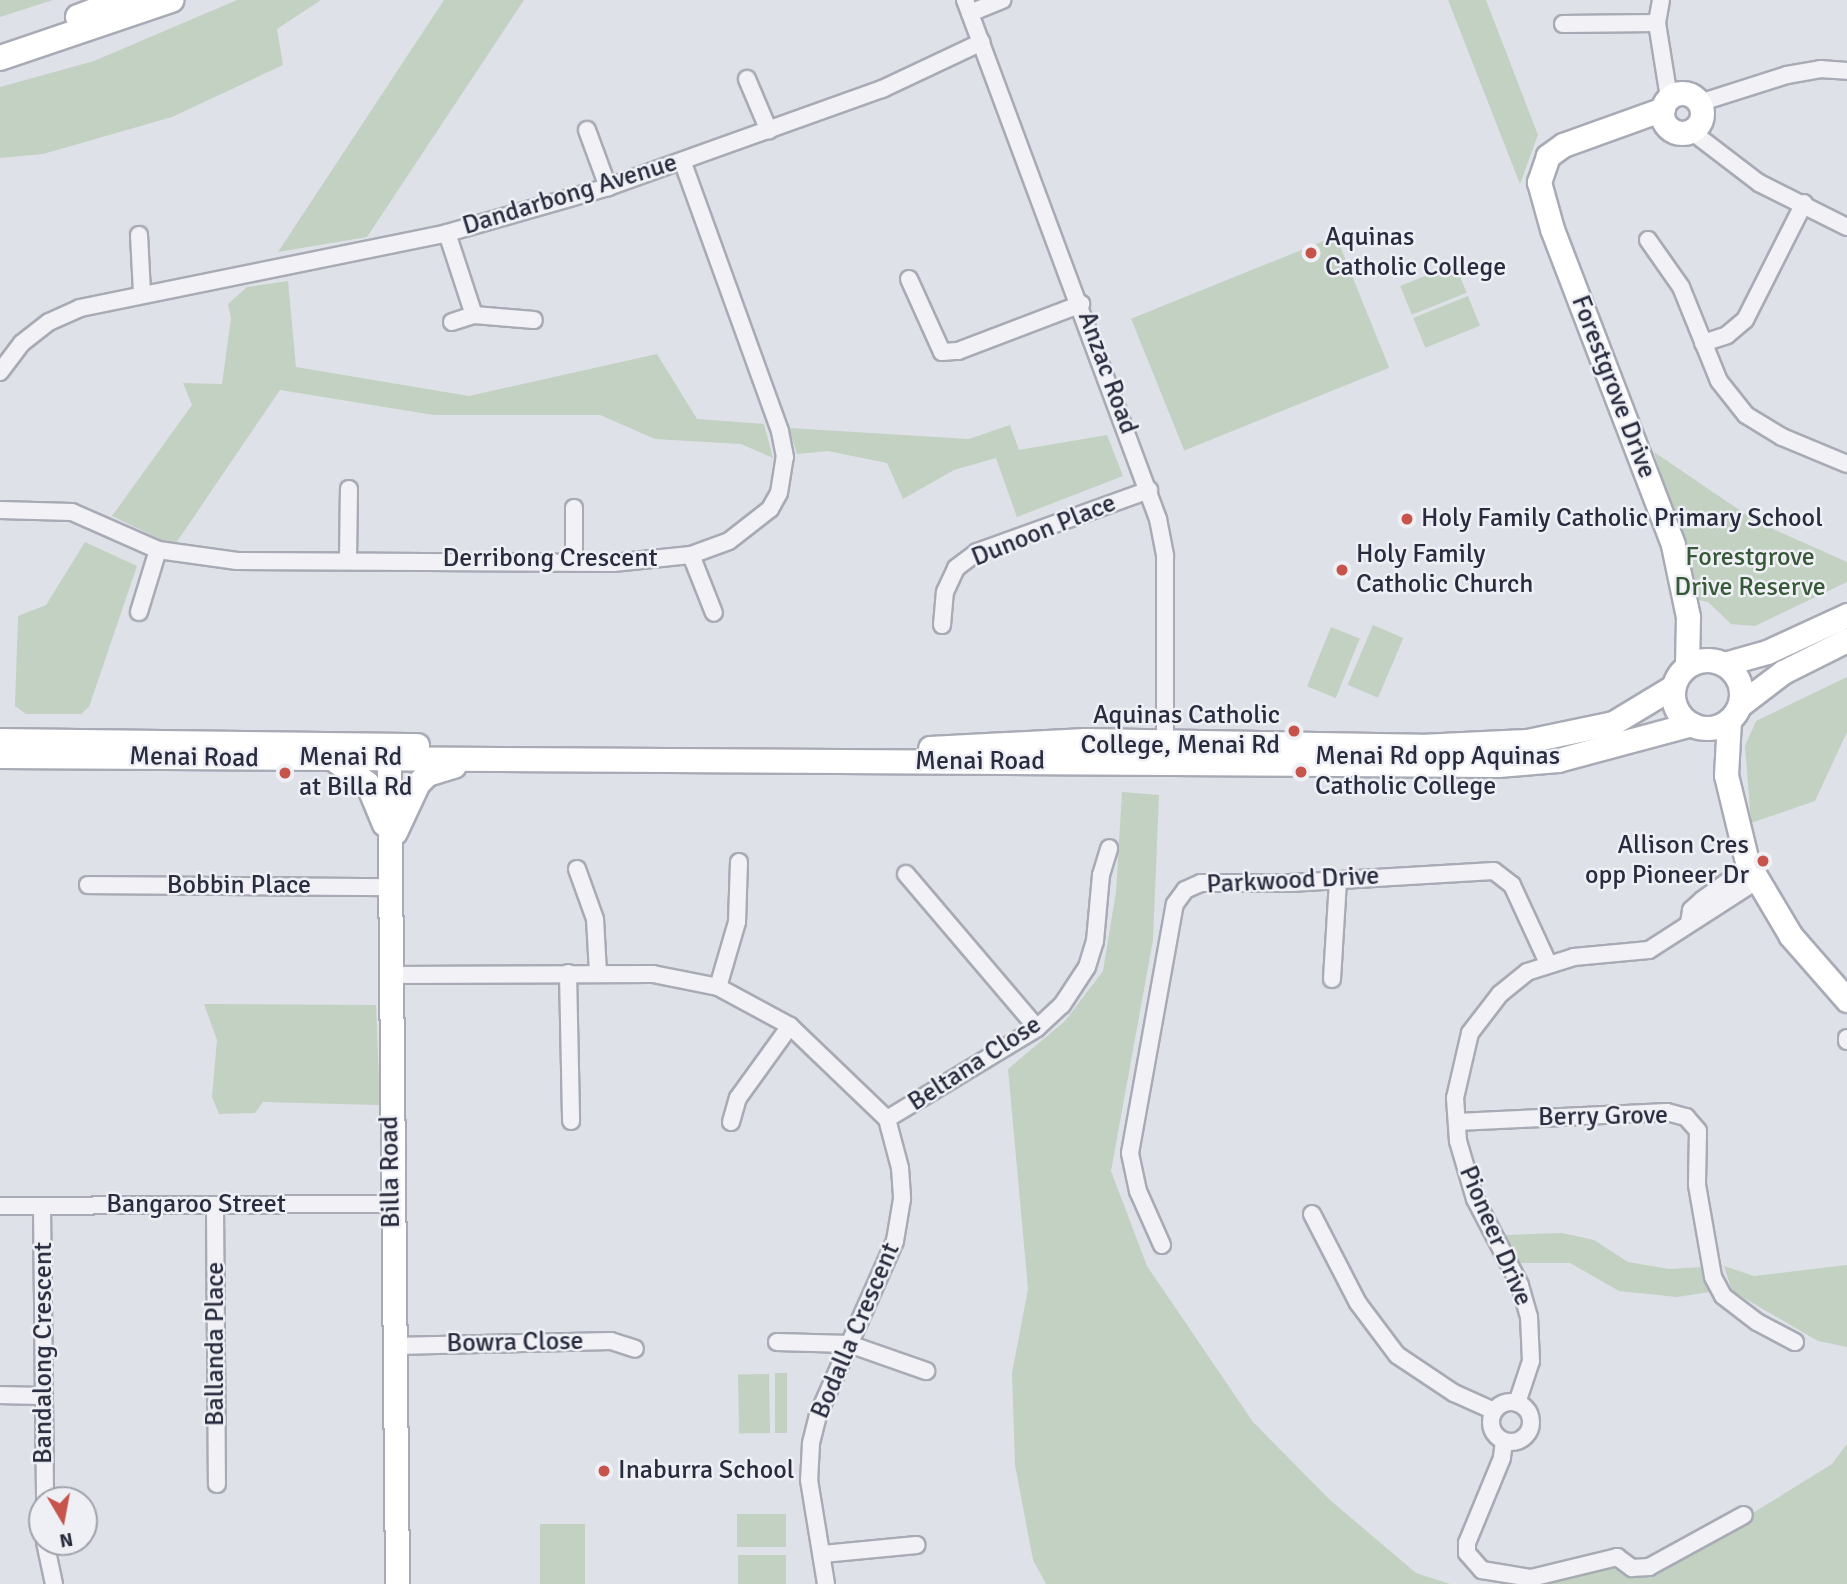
<!DOCTYPE html>
<style>
body{margin:0}
#map{position:relative;width:1847px;height:1584px;overflow:hidden;background:#dfe1e8;font-family:Signika,sans-serif}
div>[style]{position:absolute}
[style*='--x']{left:calc(var(--x)*1px);top:calc(var(--y)*1px);width:calc(var(--w)*1px);rotate:calc(var(--a)*1deg)}
.green>*{inset:0;background:#c2d1c1;transform-origin:0 0}
.roads{filter:drop-shadow(2px 0 #a8abb5) drop-shadow(-2px 0 #a8abb5) drop-shadow(0 2px #a8abb5) drop-shadow(0 -2px #a8abb5)}
.street>*{height:16px;margin:-8px;padding:0 8px;transform-origin:8px;border-radius:8px;background:#f2f2f6}
.street>.ring{margin:-8px;padding:0;box-sizing:content-box;background:none;border:16px solid #f2f2f6;border-radius:50%}
.secondary>*{height:23px;margin:-11.5px;padding:0 11.5px;transform-origin:11.5px;border-radius:11.5px;background:#fff}
.secondary>.ring{margin:-11.5px;padding:0;box-sizing:content-box;background:none;border:23px solid #fff;border-radius:50%}
.primary>*{height:24px;margin:-12px;padding:0 12px;transform-origin:12px;border-radius:12px;background:#fff}
.dots>*{width:19px;height:19px;translate:-50% -50%;box-sizing:border-box;border:4px solid #eff0f5;border-radius:50%}
span{translate:-50% -50%;white-space:nowrap;text-align:center;line-height:1.15;-webkit-text-stroke:5px #eff0f5;paint-order:stroke}
.street-label{font-size:26px;color:#292c3e}
.poi-label{font-size:26px;color:#292c3e}
.left{translate:0 -50%;text-align:left}
.right{translate:-100% -50%;text-align:right}
.park-label{font-size:26px;color:#375938}
.north{position:absolute;left:28px;top:1486px;width:70px;height:70px;box-sizing:border-box;background:#eff0f5;border:2px solid #a0a2ac;border-radius:50%;rotate:170deg;font-size:19px;font-weight:700;line-height:28px;text-align:center;color:#292c3e}
.north::after{content:'';display:block;margin:auto;width:24px;height:32px;background:#c6544b;clip-path:polygon(50% 0,100% 100%,50% 72%,0 100%)}
</style>
<div id="map">
<div class="green">
<i style="clip-path:polygon(0 0,53px 0,0 17px)"></i>
<i style="clip-path:polygon(237px 0,321px 0,277px 29px,283px 65px,172px 117px,43px 154px,0 158px,0 87px,94px 61px)"></i>
<i style="clip-path:polygon(444px 0,524px 0,367px 237px,278px 252px)"></i>
<i style="clip-path:polygon(1448px 0,1486px 0,1538px 135px,1520px 184px)"></i>
<i style="left:1336px;top:236px;width:142px;height:221px;rotate:68deg"></i>
<i style="left:1455px;top:264px;width:31px;height:59px;rotate:68deg"></i>
<i style="clip-path:polygon(288px 281px,296px 367px,469px 396px,657px 354px,697px 419px,764px 424px,773px 458px,741px 444px,655px 439px,600px 415px,434px 415px,280px 390px,174px 546px,112px 516px,192px 405px,183px 383px,222px 384px,231px 318px,228px 304px,247px 287px)"></i>
<i style="left:1468px;top:296px;width:32px;height:59px;rotate:68deg"></i>
<i style="clip-path:polygon(1010px 425px,1019px 450px,1107px 435px,1123px 476px,1017px 517px,996px 458px,954px 470px,903px 499px,887px 463px,828px 451px,797px 454px,789px 428px,969px 439px)"></i>
<i style="clip-path:polygon(1654px 452px,1757px 522px,1847px 562px,1847px 582px,1755px 626px,1731px 624px,1708px 602px,1699px 600px)"></i>
<i style="clip-path:polygon(85px 542px,137px 566px,89px 707px,81px 714px,26px 714px,15px 706px,18px 616px,46px 605px)"></i>
<i style="left:1373px;top:625px;width:33px;height:65px;rotate:23deg"></i>
<i style="left:1331px;top:627px;width:31px;height:64px;rotate:22deg"></i>
<i style="clip-path:polygon(1847px 677px,1847px 732px,1815px 801px,1751px 823px,1745px 746px,1756px 721px)"></i>
<i style="clip-path:polygon(1122px 792px,1159px 795px,1153px 940px,1111px 1171px,1147px 1266px,1253px 1422px,1330px 1500px,1416px 1573px,1450px 1584px,1046px 1584px,1033px 1560px,1015px 1465px,1012px 1373px,1028px 1289px,1008px 1069px,1065px 1021px,1103px 971px,1116px 892px)"></i>
<i style="clip-path:polygon(204px 1004px,376px 1005px,380px 1105px,263px 1102px,255px 1113px,219px 1114px,212px 1097px,217px 1040px)"></i>
<i style="clip-path:polygon(1562px 1233px,1594px 1240px,1628px 1262px,1669px 1269px,1701px 1267px,1710px 1292px,1677px 1297px,1619px 1291px,1570px 1263px,1519px 1263px,1505px 1235px)"></i>
<i style="clip-path:polygon(1847px 1265px,1847px 1347px,1818px 1341px,1732px 1291px,1724px 1266px,1754px 1276px)"></i>
<i style="left:787px;top:1373px;width:60px;height:12px;rotate:90deg"></i>
<i style="left:769px;top:1374px;width:59px;height:31px;rotate:89deg"></i>
<i style="clip-path:polygon(1847px 1444px,1847px 1584px,1548px 1584px,1611px 1568px,1629px 1574px,1659px 1571px,1832px 1464px)"></i>
<i style="left:786px;top:1514px;width:33px;height:49px;rotate:90deg"></i>
<i style="left:540px;top:1524px;width:45px;height:60px"></i>
<i style="left:786px;top:1555px;width:29px;height:48px;rotate:90deg"></i>
</div>
<div class="roads">
<div class="street">
<i style="--x:965;--y:0;--w:554;--a:69.6"></i>
<i style="--x:1158;--y:519;--w:38;--a:79"></i>
<i style="--x:1165;--y:556;--w:185;--a:90"></i>
<i style="--x:1661;--y:0;--w:23;--a:100"></i>
<i style="--x:1657;--y:23;--w:76;--a:80.9"></i>
<i style="--x:970;--y:13;--w:35;--a:-22"></i>
<i style="--x:1563;--y:24;--w:94;--a:-0.6"></i>
<i style="--x:747;--y:79;--w:56;--a:67.1"></i>
<i style="--x:1699;--y:103;--w:92;--a:-17.7"></i>
<i style="--x:1787;--y:75;--w:34;--a:-10"></i>
<i style="--x:1820;--y:69;--w:27;--a:4"></i>
<i style="--x:587;--y:130;--w:61;--a:69.8"></i>
<i style="--x:1691;--y:131;--w:86;--a:37.4"></i>
<i style="--x:1759;--y:183;--w:98;--a:26.6"></i>
<i style="--x:447;--y:233;--w:86;--a:71.8"></i>
<i style="--x:139;--y:235;--w:57;--a:87"></i>
<i style="--x:1648;--y:240;--w:57;--a:54.9"></i>
<i style="--x:1681;--y:287;--w:101;--a:68"></i>
<i style="--x:1719;--y:381;--w:43;--a:51.5"></i>
<i style="--x:1746;--y:415;--w:42;--a:31.4"></i>
<i style="--x:1782;--y:437;--w:70;--a:22.6"></i>
<i style="--x:909;--y:279;--w:80;--a:65.7"></i>
<i style="--x:942;--y:352;--w:16;--a:-4"></i>
<i style="--x:958;--y:351;--w:132;--a:-20.9"></i>
<i style="--x:452;--y:322;--w:23;--a:-18"></i>
<i style="--x:474;--y:315;--w:60;--a:4.8"></i>
<i style="--x:1703;--y:343;--w:25;--a:-18"></i>
<i style="--x:1727;--y:335;--w:23;--a:-40"></i>
<i style="--x:1745;--y:320;--w:131;--a:-63.2"></i>
<i style="--x:0;--y:372;--w:36;--a:-53"></i>
<i style="--x:22;--y:343;--w:34;--a:-38"></i>
<i style="--x:49;--y:322;--w:34;--a:-24"></i>
<i style="--x:80;--y:308;--w:375;--a:-11.5"></i>
<i style="--x:447;--y:233;--w:167;--a:-15.9"></i>
<i style="--x:608;--y:187;--w:291;--a:-19.7"></i>
<i style="--x:882;--y:89;--w:110;--a:-25.2"></i>
<i style="--x:574;--y:508;--w:54;--a:90"></i>
<i style="--x:0;--y:510;--w:72;--a:1.6"></i>
<i style="--x:72;--y:512;--w:94;--a:23.8"></i>
<i style="--x:158;--y:550;--w:80;--a:7.9"></i>
<i style="--x:237;--y:561;--w:376;--a:0.3"></i>
<i style="--x:613;--y:563;--w:78;--a:-5.9"></i>
<i style="--x:691;--y:555;--w:40;--a:-20.2"></i>
<i style="--x:729;--y:541;--w:52;--a:-38"></i>
<i style="--x:770;--y:509;--w:18;--a:-61"></i>
<i style="--x:779;--y:493;--w:36;--a:-81"></i>
<i style="--x:785;--y:457;--w:26;--a:-101"></i>
<i style="--x:780;--y:431;--w:287;--a:-109.9"></i>
<i style="--x:691;--y:555;--w:62;--a:68.4"></i>
<i style="--x:348;--y:559;--w:70;--a:-89.2"></i>
<i style="--x:139;--y:612;--w:65;--a:-73"></i>
<i style="--x:942;--y:625;--w:33;--a:-85"></i>
<i style="--x:945;--y:592;--w:26;--a:-65"></i>
<i style="--x:956;--y:568;--w:26;--a:-37"></i>
<i style="--x:977;--y:552;--w:183;--a:-19.8"></i>
<i style="--x:577;--y:869;--w:53;--a:70.2"></i>
<i style="--x:595;--y:919;--w:53;--a:86.8"></i>
<i style="--x:906;--y:874;--w:202;--a:49.6"></i>
<i style="--x:88;--y:885;--w:302;--a:0.4"></i>
<i style="--x:1689;--y:923;--w:13;--a:-81"></i>
<i style="--x:1691;--y:910;--w:15;--a:-42"></i>
<i style="--x:1702;--y:900;--w:58;--a:-35.9"></i>
<i style="--x:568;--y:973;--w:148;--a:88.8"></i>
<i style="--x:390;--y:975;--w:263;--a:-0.2"></i>
<i style="--x:653;--y:974;--w:66;--a:11.3"></i>
<i style="--x:718;--y:987;--w:82;--a:28.4"></i>
<i style="--x:790;--y:1026;--w:134;--a:43.8"></i>
<i style="--x:887;--y:1119;--w:51;--a:75.1"></i>
<i style="--x:900;--y:1168;--w:31;--a:86"></i>
<i style="--x:902;--y:1199;--w:43;--a:99.5"></i>
<i style="--x:895;--y:1241;--w:190;--a:113.9"></i>
<i style="--x:818;--y:1415;--w:30;--a:104"></i>
<i style="--x:811;--y:1444;--w:36;--a:93"></i>
<i style="--x:809;--y:1480;--w:105;--a:80.7"></i>
<i style="--x:1332;--y:979;--w:99;--a:-86.5"></i>
<i style="--x:718;--y:987;--w:68;--a:-73.7"></i>
<i style="--x:737;--y:922;--w:60;--a:-88.1"></i>
<i style="--x:1847;--y:1038;--w:3;--a:90"></i>
<i style="--x:887;--y:1119;--w:175;--a:-31.2"></i>
<i style="--x:1037;--y:1028;--w:34;--a:-43"></i>
<i style="--x:1062;--y:1005;--w:45;--a:-56.7"></i>
<i style="--x:1087;--y:967;--w:27;--a:-73"></i>
<i style="--x:1095;--y:941;--w:66;--a:-84.8"></i>
<i style="--x:1101;--y:875;--w:28;--a:-73"></i>
<i style="--x:731;--y:1122;--w:25;--a:-74"></i>
<i style="--x:738;--y:1098;--w:89;--a:-54.2"></i>
<i style="--x:1457;--y:1122;--w:210;--a:-2.7"></i>
<i style="--x:1667;--y:1112;--w:20;--a:15"></i>
<i style="--x:1686;--y:1117;--w:18;--a:49"></i>
<i style="--x:1698;--y:1131;--w:54;--a:91.1"></i>
<i style="--x:1697;--y:1185;--w:93;--a:80.1"></i>
<i style="--x:1713;--y:1277;--w:21;--a:62"></i>
<i style="--x:1723;--y:1296;--w:43;--a:37.4"></i>
<i style="--x:1757;--y:1322;--w:43;--a:27.8"></i>
<i style="--x:215;--y:1205;--w:279;--a:89.6"></i>
<i style="--x:0;--y:1206;--w:392;--a:-0.3"></i>
<i style="--x:42;--y:1207;--w:293;--a:89.4"></i>
<i style="--x:1312;--y:1214;--w:100;--a:62.7"></i>
<i style="--x:1358;--y:1303;--w:65;--a:53.1"></i>
<i style="--x:1397;--y:1355;--w:69;--a:33.7"></i>
<i style="--x:1454;--y:1393;--w:44;--a:24.2"></i>
<i style="--x:1162;--y:1245;--w:59;--a:-114"></i>
<i style="--x:1138;--y:1191;--w:39;--a:-102"></i>
<i style="--x:1130;--y:1153;--w:253;--a:-79.8"></i>
<i style="--x:1175;--y:904;--w:17;--a:-54"></i>
<i style="--x:1185;--y:890;--w:17;--a:-24"></i>
<i style="--x:1201;--y:883;--w:89;--a:0"></i>
<i style="--x:1290;--y:883;--w:204;--a:-3.4"></i>
<i style="--x:1494;--y:871;--w:23;--a:38"></i>
<i style="--x:1512;--y:885;--w:86;--a:65.2"></i>
<i style="--x:777;--y:1342;--w:72;--a:1.6"></i>
<i style="--x:849;--y:1344;--w:82;--a:19.3"></i>
<i style="--x:394;--y:1346;--w:217;--a:-1.3"></i>
<i style="--x:611;--y:1341;--w:25;--a:18"></i>
<i style="--x:0;--y:1395;--w:44;--a:1.3"></i>
<i class="ring" style="left:1491px;top:1402px;width:24px;height:24px"></i>
<i style="--x:1517;--y:1403;--w:44;--a:-71.6"></i>
<i style="--x:1531;--y:1361;--w:44;--a:-92.6"></i>
<i style="--x:1529;--y:1317;--w:33;--a:-106"></i>
<i style="--x:1520;--y:1285;--w:97;--a:-117.6"></i>
<i style="--x:1475;--y:1199;--w:60;--a:-106.3"></i>
<i style="--x:1458;--y:1141;--w:43;--a:-94"></i>
<i style="--x:1455;--y:1098;--w:67;--a:-77"></i>
<i style="--x:1470;--y:1033;--w:49;--a:-52.4"></i>
<i style="--x:1500;--y:994;--w:35;--a:-39"></i>
<i style="--x:1527;--y:972;--w:49;--a:-17.7"></i>
<i style="--x:1574;--y:957;--w:75;--a:-5.3"></i>
<i style="--x:1649;--y:950;--w:127;--a:-32.8"></i>
<i style="--x:1504;--y:1441;--w:17;--a:97"></i>
<i style="--x:1502;--y:1458;--w:92;--a:112.4"></i>
<i style="--x:1467;--y:1543;--w:10;--a:90"></i>
<i style="--x:1467;--y:1553;--w:23;--a:49"></i>
<i style="--x:1482;--y:1570;--w:50;--a:9.3"></i>
<i style="--x:1531;--y:1578;--w:89;--a:-13.7"></i>
<i style="--x:1617;--y:1557;--w:19;--a:36"></i>
<i style="--x:1632;--y:1568;--w:17;--a:-3"></i>
<i style="--x:1649;--y:1567;--w:108;--a:-28.7"></i>
<i style="--x:45;--y:1542;--w:43;--a:77.9"></i>
<i style="--x:823;--y:1554;--w:94;--a:-5.5"></i>
</div>
<div class="secondary">
<i class="ring" style="left:1662px;top:93px;width:17px;height:17px"></i>
<i style="--x:1663;--y:109;--w:106;--a:160.2"></i>
<i style="--x:1563;--y:145;--w:19;--a:144"></i>
<i style="--x:1548;--y:156;--w:28;--a:109"></i>
<i style="--x:1539;--y:182;--w:49;--a:74.5"></i>
<i style="--x:1552;--y:229;--w:338;--a:69"></i>
<i style="--x:1673;--y:545;--w:74;--a:78.2"></i>
<i style="--x:1688;--y:617;--w:49;--a:91.2"></i>
<i class="ring" style="left:1673px;top:660px;width:45px;height:45px"></i>
<i style="--x:1724;--y:664;--w:45;--a:-15.6"></i>
<i style="--x:1767;--y:652;--w:88;--a:-24.8"></i>
<i style="--x:1741;--y:704;--w:53;--a:-37.3"></i>
<i style="--x:1783;--y:672;--w:72;--a:-26.6"></i>
<i style="--x:1729;--y:720;--w:55;--a:93.1"></i>
<i style="--x:1726;--y:775;--w:89;--a:76.4"></i>
<i style="--x:1747;--y:862;--w:86;--a:59.3"></i>
<i style="--x:1791;--y:936;--w:85;--a:48.8"></i>
<i style="--x:0;--y:740;--w:417;--a:0.7"></i>
<i style="--x:930;--y:748;--w:155;--a:-3"></i>
<i style="--x:1085;--y:740;--w:335;--a:1"></i>
<i style="--x:1420;--y:746;--w:107;--a:-2.7"></i>
<i style="--x:1527;--y:741;--w:88;--a:-11.8"></i>
<i style="--x:1613;--y:723;--w:71;--a:-31.2"></i>
<i style="--x:0;--y:756;--w:1498;--a:0.34"></i>
<i style="--x:1498;--y:765;--w:60;--a:-4.8"></i>
<i style="--x:1558;--y:760;--w:138;--a:-15.1"></i>
<i style="--x:336;--y:761;--w:38;--a:35"></i>
<i style="--x:367;--y:783;--w:44;--a:67.5"></i>
<i style="--x:389;--y:761;--w:823;--a:89.44"></i>
<i style="--x:395;--y:832;--w:54;--a:-64.9"></i>
<i style="--x:418;--y:783;--w:13;--a:-45"></i>
<i style="--x:427;--y:774;--w:28;--a:-17"></i>
</div>
<div class="primary">
<i style="--x:78;--y:17;--w:48;--a:-20.7"></i>
<i style="--x:0;--y:58;--w:181;--a:-18.7"></i>
</div>
</div>
<div class="dots">
<i style="left:1311px;top:253px;background:#c6544b"></i>
<i style="left:1407px;top:519px;background:#c6544b"></i>
<i style="left:1342px;top:570px;background:#c6544b"></i>
<i style="left:1294px;top:731px;background:#c6544b"></i>
<i style="left:1301px;top:772px;background:#c6544b"></i>
<i style="left:285px;top:773px;background:#c6544b"></i>
<i style="left:1763px;top:861px;background:#c6544b"></i>
<i style="left:604px;top:1471px;background:#c6544b"></i>
</div>
<div class="street-label">
<span style="left:570px;top:195px;rotate:-17deg">Dandarbong Avenue</span>
<span style="left:1107px;top:373px;rotate:70deg">Anzac Road</span>
<span style="left:1613px;top:387px;rotate:69deg">Forestgrove Drive</span>
<span style="left:1044px;top:531px;rotate:-22deg">Dunoon Place</span>
<span style="left:550px;top:559px">Derribong Crescent</span>
<span style="left:194px;top:758px;rotate:1deg">Menai Road</span>
<span style="left:980px;top:762px">Menai Road</span>
<span style="left:1293px;top:881px;rotate:-3deg">Parkwood Drive</span>
<span style="left:239px;top:886px">Bobbin Place</span>
<span style="left:975px;top:1064px;rotate:-33deg">Beltana Close</span>
<span style="left:1603px;top:1117px;rotate:-1deg">Berry Grove</span>
<span style="left:391px;top:1172px;rotate:-91deg">Billa Road</span>
<span style="left:196px;top:1205px">Bangaroo Street</span>
<span style="left:1495px;top:1236px;rotate:67deg">Pioneer Drive</span>
<span style="left:856px;top:1331px;rotate:-67deg">Bodalla Crescent</span>
<span style="left:515px;top:1343px;rotate:-1deg">Bowra Close</span>
<span style="left:216px;top:1344px;rotate:-90deg">Ballanda Place</span>
<span style="left:44px;top:1353px;rotate:-90deg">Bandalong Crescent</span>
</div>
<div class="poi-label">
<span class="left" style="left:1325px;top:253px">Aquinas<br>Catholic College</span>
<span class="left" style="left:1421px;top:519px">Holy Family Catholic Primary School</span>
<span class="left" style="left:1356px;top:570px">Holy Family<br>Catholic Church</span>
<span class="right" style="left:1280px;top:731px">Aquinas Catholic<br>College, Menai Rd</span>
<span class="left" style="left:1315px;top:772px">Menai Rd opp Aquinas<br>Catholic College</span>
<span class="left" style="left:299px;top:773px">Menai Rd<br>at Billa Rd</span>
<span class="right" style="left:1749px;top:861px">Allison Cres<br>opp Pioneer Dr</span>
<span class="left" style="left:618px;top:1471px">Inaburra School</span>
</div>
<div class="park-label">
<span style="left:1750px;top:573px">Forestgrove<br>Drive Reserve</span>
</div>
<div class="north">N</div>
</div>
